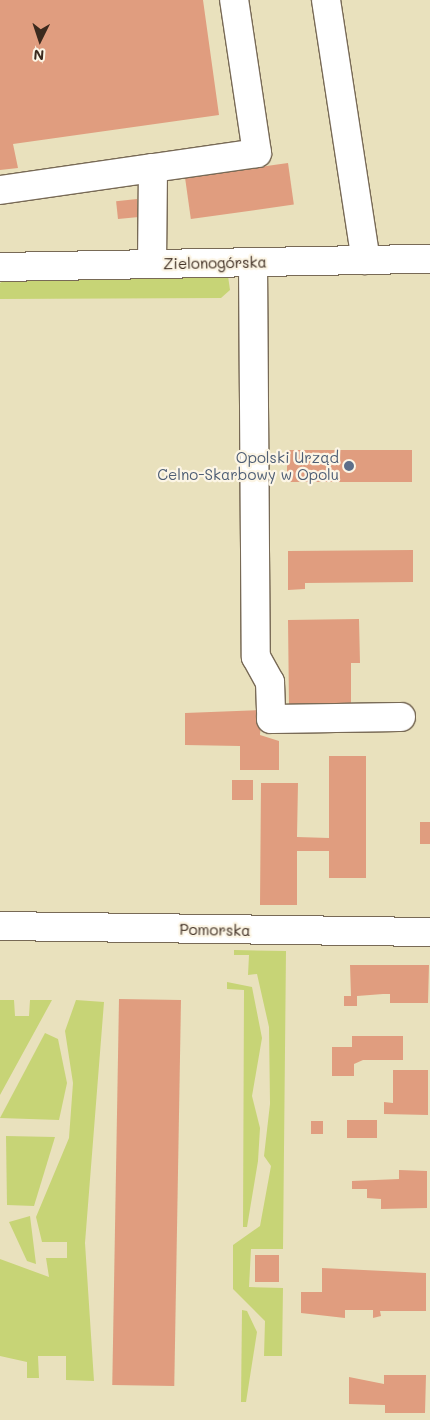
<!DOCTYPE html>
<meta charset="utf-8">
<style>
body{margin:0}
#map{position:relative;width:430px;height:1420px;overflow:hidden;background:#e9e1bd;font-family:Mali,sans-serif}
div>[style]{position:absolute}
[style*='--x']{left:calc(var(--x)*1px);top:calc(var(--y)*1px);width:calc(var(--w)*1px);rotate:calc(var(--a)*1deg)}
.green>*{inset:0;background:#c7d476}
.building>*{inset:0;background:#e09d7f;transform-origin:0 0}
.roads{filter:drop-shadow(1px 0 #786a56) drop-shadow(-1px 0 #786a56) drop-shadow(0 1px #786a56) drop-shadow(0 -1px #786a56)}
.minor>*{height:28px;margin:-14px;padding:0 14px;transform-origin:14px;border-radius:14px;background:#fff}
.dots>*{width:14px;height:14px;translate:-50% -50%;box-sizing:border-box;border:2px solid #fcf5e5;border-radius:50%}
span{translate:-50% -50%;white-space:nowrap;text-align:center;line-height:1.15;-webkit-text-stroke:4.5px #fcf5e5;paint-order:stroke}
.street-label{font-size:15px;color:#3b2a1e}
.service-label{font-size:15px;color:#4e5e75}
.right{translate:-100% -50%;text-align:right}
.north{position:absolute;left:15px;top:15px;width:50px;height:50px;-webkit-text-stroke:4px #fcf5e5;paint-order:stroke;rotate:184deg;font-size:14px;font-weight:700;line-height:20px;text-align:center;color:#3b2a1e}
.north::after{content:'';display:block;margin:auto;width:18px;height:22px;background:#3b2a1e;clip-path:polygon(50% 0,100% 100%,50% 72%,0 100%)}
</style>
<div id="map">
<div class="green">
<i style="clip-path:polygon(228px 276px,230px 290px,221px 298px,0 299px,0 283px,5px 280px)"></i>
<i style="clip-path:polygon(234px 950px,286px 951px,283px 1249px,251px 1249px,249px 1287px,283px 1288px,282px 1356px,264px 1356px,265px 1321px,233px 1289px,233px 1245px,260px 1226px,271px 1166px,264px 1156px,270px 1104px,269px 1027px,257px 974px,248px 975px,249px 955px,234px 955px)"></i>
<i style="clip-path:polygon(227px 982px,252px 987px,262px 1038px,252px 1096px,260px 1128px,258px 1161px,247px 1227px,243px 1227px,244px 990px,227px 989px)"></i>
<i style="clip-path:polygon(0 1000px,14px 1000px,15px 1016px,29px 1016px,30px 1000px,52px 1000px,0 1095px)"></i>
<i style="clip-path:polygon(76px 1000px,104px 1002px,85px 1243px,94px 1381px,66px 1380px,66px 1356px,38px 1356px,39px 1378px,27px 1378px,27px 1362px,0 1356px,0 1259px,49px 1277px,46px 1258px,67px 1258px,67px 1242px,42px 1242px,36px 1217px,69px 1138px,73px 1083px,65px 1031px)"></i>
<i style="clip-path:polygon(45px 1033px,58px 1039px,67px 1083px,59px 1120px,0 1118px)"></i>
<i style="clip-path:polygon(6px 1136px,55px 1137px,34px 1206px,7px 1205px)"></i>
<i style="clip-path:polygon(30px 1216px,36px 1264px,27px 1261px,9px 1222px)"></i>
<i style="clip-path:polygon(242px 1310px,247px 1311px,257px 1332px,246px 1402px,241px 1402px)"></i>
</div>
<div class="building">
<i style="clip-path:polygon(0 0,203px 0,219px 115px,13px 144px,18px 168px,0 170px)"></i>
<i style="left:288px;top:163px;width:42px;height:104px;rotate:82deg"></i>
<i style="left:137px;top:199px;width:18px;height:21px;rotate:84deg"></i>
<i style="left:412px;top:450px;width:32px;height:125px;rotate:90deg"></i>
<i style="clip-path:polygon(413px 550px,413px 582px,305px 583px,305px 589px,288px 590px,288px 551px)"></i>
<i style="clip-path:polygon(359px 619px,360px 663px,351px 663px,351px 705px,289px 706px,288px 620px)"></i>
<i style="clip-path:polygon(262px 710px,260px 735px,279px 741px,279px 770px,240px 770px,240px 746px,185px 745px,185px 713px)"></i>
<i style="clip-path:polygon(329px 756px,366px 756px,366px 878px,329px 878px,329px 851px,297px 851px,297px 905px,260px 905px,261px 783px,298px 783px,297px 837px,329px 838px)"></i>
<i style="left:232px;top:780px;width:21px;height:20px"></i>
<i style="left:420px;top:822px;width:10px;height:22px"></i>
<i style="clip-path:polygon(350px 965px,429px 965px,428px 1003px,390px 1003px,390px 994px,383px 994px,357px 996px,357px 1006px,344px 1006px,344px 996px,351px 996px)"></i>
<i style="left:119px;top:999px;width:62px;height:386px;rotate:1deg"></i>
<i style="clip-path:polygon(352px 1036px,403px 1036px,403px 1060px,363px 1060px,354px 1064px,354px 1076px,332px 1076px,332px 1047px,352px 1047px)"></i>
<i style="clip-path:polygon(393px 1070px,428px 1070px,428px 1115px,384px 1114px,384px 1102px,393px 1103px)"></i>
<i style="left:347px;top:1120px;width:30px;height:18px"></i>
<i style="left:311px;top:1121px;width:12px;height:13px"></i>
<i style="clip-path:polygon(399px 1170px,427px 1171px,427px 1208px,381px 1209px,381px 1199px,367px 1198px,367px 1189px,352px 1189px,352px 1181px,399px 1179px)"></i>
<i style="left:255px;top:1255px;width:24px;height:27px"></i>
<i style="clip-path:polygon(322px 1268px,426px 1273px,426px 1311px,380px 1311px,381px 1316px,373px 1318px,373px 1310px,345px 1310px,345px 1318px,301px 1313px,301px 1292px,322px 1292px)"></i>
<i style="clip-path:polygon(384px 1375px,426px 1375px,425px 1413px,385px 1413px,385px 1405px,349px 1404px,349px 1377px,384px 1384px)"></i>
</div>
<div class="roads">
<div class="minor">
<i style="--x:326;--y:0;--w:263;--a:81.3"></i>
<i style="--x:0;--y:190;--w:155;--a:-8.2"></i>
<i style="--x:253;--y:262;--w:395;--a:89.6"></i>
<i style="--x:256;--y:657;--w:29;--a:61"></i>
<i style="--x:270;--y:682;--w:37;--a:88"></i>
<i style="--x:271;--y:719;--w:130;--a:-0.9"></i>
<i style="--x:152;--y:264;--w:96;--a:-89.4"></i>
<i style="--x:153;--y:168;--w:105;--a:-8.2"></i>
<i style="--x:257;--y:153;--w:155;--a:-98.5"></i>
<i style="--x:0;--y:267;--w:430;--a:-1.1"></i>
<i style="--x:0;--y:926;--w:430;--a:0.8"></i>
</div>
</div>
<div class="dots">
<i style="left:349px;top:466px;background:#5c6f8a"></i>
</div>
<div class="street-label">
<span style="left:215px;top:263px;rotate:-1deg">Zielonogórska</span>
<span style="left:215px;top:930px;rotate:1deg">Pomorska</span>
</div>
<div class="service-label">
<span class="right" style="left:339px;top:466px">Opolski Urząd<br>Celno-Skarbowy w Opolu</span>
</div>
<div class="north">N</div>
</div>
